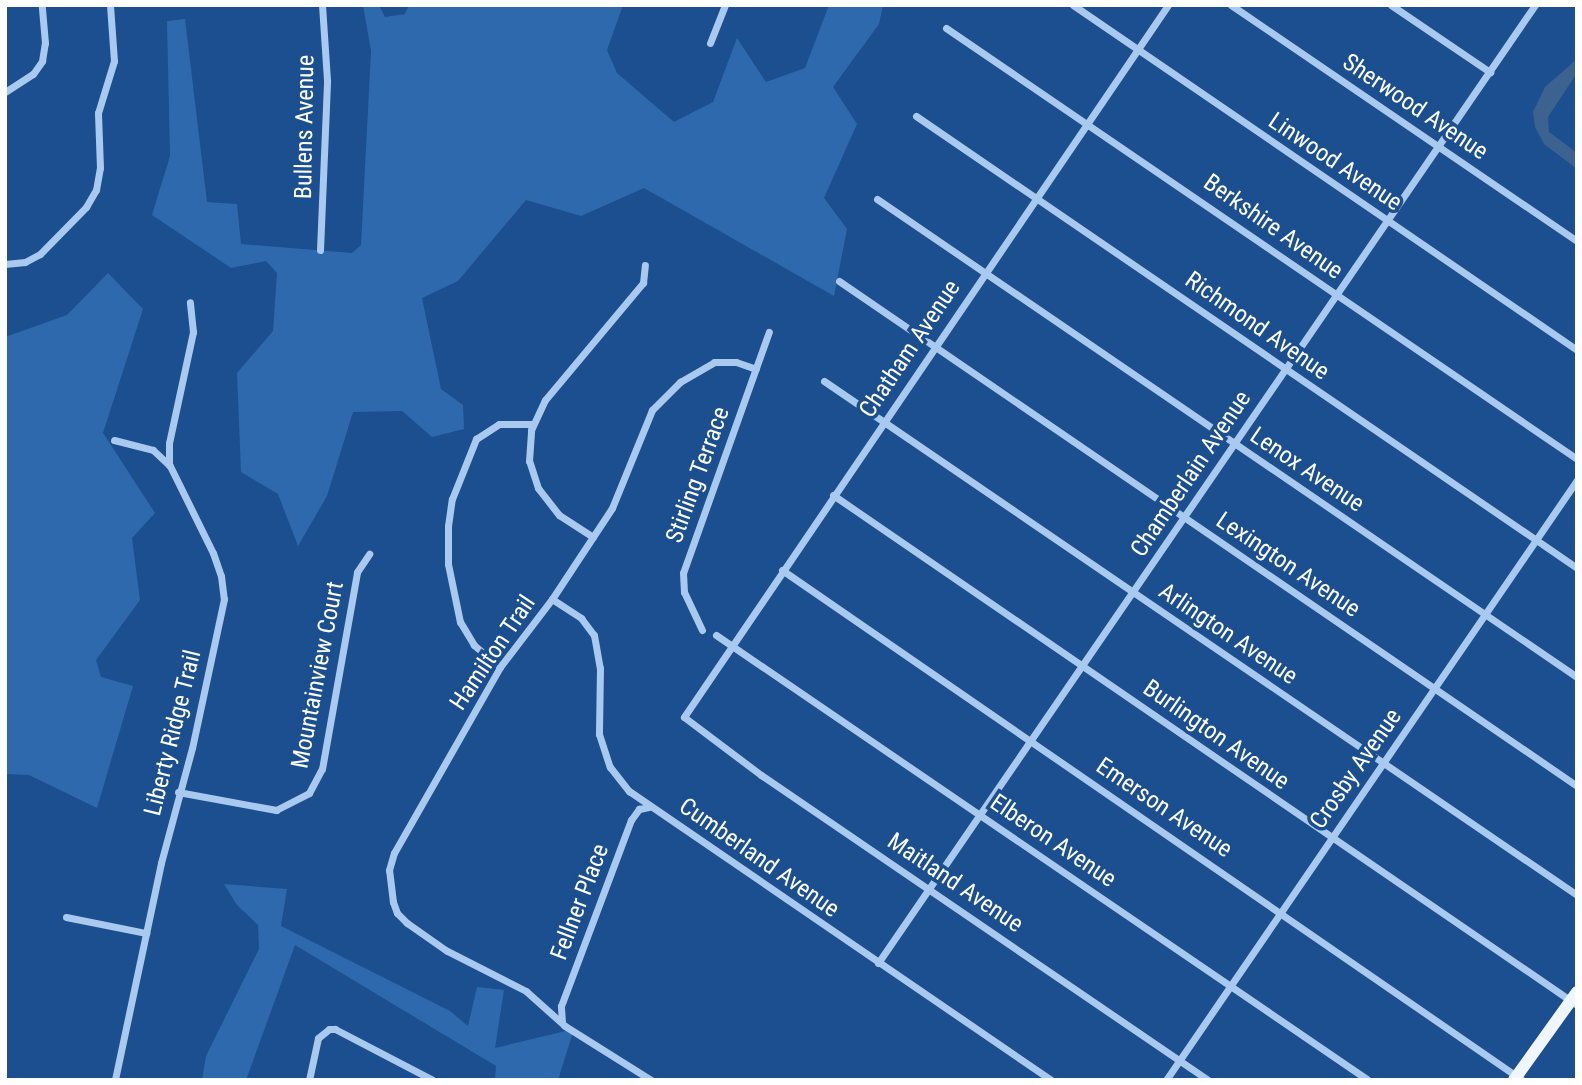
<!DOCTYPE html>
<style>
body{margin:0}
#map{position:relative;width:1582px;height:1085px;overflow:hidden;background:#1b4f8f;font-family:"Roboto Condensed",sans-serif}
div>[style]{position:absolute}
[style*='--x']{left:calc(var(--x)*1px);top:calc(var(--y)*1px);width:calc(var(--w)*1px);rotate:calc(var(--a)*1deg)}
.green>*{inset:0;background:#2e69ad}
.water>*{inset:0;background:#3c6290}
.street>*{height:7px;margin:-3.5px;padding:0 3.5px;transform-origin:3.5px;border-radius:3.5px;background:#a9c9ee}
.primary>*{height:12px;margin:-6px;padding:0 6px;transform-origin:6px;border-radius:6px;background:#f0f6ff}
span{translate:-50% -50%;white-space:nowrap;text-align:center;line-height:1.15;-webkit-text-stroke:7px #1b4f8f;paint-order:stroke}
.street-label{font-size:24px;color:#fff}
.frame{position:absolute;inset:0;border:7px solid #fff;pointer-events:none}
</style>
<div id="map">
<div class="green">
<i style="clip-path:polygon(363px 5px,379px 5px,385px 17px,405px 14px,409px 5px,623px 5px,607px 50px,617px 73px,674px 122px,713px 102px,737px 38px,766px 82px,805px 68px,829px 5px,883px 5px,879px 24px,833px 87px,857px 124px,824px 198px,847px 229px,834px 296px,644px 188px,581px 216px,526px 200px,458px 281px,422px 298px,441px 389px,463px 405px,464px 429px,432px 437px,402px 411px,353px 412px,327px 496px,298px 546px,278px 494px,241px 472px,237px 373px,273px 331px,277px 273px,266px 261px,231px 268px,152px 215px,170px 156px,167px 21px,185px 19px,207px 202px,237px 204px,241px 244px,352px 253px,361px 245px,371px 51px)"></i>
<i style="clip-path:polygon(108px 273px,143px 309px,103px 433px,155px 513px,132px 538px,140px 600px,96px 660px,101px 677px,133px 686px,97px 808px,29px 775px,5px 774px,5px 337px,67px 315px)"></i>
<i style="clip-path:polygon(224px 884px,287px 889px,281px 926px,450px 1011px,468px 1026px,477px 987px,504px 990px,495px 1048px,574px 1029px,558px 1080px,495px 1080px,496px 1066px,295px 945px,246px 1080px,202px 1080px,206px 1056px,259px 949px,258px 925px,237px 905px)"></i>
</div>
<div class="water">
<i style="clip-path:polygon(1577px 59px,1577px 73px,1548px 117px,1549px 132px,1577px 153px,1577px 169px,1544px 144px,1535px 127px,1533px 112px,1545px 87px)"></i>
</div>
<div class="street">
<i style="--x:1073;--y:5;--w:611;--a:34.39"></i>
<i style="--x:1168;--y:5;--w:861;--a:124.21"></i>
<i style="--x:684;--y:717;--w:96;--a:37"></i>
<i style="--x:761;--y:775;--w:541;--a:34.31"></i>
<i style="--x:1231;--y:5;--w:419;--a:34.3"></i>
<i style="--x:1391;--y:5;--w:120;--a:34.1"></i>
<i style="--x:946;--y:28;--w:764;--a:34.33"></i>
<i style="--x:710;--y:43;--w:41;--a:-68.5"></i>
<i style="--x:5;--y:92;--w:33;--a:-33"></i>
<i style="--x:33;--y:74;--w:16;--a:-55"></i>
<i style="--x:42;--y:61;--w:18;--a:-81"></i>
<i style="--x:45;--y:43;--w:38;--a:-95"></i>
<i style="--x:916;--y:116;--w:801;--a:34.36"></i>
<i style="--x:877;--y:199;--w:848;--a:34.33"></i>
<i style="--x:320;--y:250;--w:170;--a:-87.6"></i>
<i style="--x:327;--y:80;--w:75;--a:-93.8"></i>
<i style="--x:5;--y:264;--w:20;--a:-6"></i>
<i style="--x:25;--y:262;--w:17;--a:-28"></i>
<i style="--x:40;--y:254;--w:66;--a:-45.6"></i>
<i style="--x:86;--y:207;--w:20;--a:-60"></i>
<i style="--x:96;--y:190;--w:22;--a:-80"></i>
<i style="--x:100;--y:168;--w:55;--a:-92.1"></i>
<i style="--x:98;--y:113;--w:54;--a:-72.9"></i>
<i style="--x:114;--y:61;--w:56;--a:-94.1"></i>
<i style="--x:839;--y:281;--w:894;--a:34.38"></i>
<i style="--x:824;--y:381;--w:912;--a:34.32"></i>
<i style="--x:114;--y:440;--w:40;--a:14.4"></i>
<i style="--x:153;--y:450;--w:23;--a:43"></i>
<i style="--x:170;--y:466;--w:97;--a:63.7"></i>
<i style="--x:213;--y:553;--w:24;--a:71"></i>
<i style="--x:221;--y:576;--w:23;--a:83"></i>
<i style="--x:224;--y:599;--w:152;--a:102.1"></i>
<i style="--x:192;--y:748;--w:119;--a:105.1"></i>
<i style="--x:161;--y:863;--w:222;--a:102"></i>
<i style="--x:169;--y:465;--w:22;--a:-90"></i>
<i style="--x:169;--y:443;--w:114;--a:-77.8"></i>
<i style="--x:193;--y:332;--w:30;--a:-96"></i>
<i style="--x:833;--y:495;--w:902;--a:34.43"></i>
<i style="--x:593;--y:537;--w:40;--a:-147.1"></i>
<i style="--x:559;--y:515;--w:34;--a:-128"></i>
<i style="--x:538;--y:488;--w:28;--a:-108"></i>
<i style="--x:529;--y:461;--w:31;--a:-86"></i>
<i style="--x:531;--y:430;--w:33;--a:-65"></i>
<i style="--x:545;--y:400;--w:153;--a:-50.1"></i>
<i style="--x:643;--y:283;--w:18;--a:-84"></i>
<i style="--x:782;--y:570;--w:899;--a:34.57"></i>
<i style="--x:552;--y:599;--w:35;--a:33"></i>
<i style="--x:581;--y:618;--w:21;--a:53"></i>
<i style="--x:594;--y:635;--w:34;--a:80"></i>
<i style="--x:600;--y:668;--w:66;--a:90.9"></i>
<i style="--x:599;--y:734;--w:35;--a:72"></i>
<i style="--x:610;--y:767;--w:31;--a:52"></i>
<i style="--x:629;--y:791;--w:511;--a:34.4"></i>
<i style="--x:702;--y:630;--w:42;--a:-115.3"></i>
<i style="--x:684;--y:592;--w:19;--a:-93"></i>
<i style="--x:683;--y:573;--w:256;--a:-70.4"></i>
<i style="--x:716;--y:635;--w:789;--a:34.31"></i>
<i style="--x:500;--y:667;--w:34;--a:-140"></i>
<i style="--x:474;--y:645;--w:27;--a:-121"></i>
<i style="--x:460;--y:622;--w:59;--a:-101.7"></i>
<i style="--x:448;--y:564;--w:38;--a:-90"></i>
<i style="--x:448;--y:526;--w:27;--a:-82"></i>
<i style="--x:452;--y:499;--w:65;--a:-68.2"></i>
<i style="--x:476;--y:439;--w:27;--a:-33"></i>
<i style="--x:499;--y:424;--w:33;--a:0"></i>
<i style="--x:178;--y:792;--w:100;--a:10.4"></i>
<i style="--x:276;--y:810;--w:37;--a:-27"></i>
<i style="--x:309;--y:793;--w:27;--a:-62"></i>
<i style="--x:322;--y:769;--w:200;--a:-79.9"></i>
<i style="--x:357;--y:572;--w:22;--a:-56"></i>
<i style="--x:66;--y:917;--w:82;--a:11.3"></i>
<i style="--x:878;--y:963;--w:1162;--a:-55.56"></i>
<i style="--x:562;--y:1022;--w:16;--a:-94"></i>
<i style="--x:561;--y:1006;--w:199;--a:-69.4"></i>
<i style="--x:631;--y:820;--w:14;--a:-54"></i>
<i style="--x:639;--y:809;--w:10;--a:-11"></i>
<i style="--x:309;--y:1080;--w:43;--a:-77.9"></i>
<i style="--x:318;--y:1038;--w:14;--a:-39"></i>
<i style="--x:329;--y:1029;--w:6;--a:0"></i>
<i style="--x:335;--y:1029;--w:110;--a:27.5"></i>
<i style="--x:651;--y:1080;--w:102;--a:-147.9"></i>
<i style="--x:565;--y:1026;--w:52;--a:-138.1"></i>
<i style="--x:526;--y:991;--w:89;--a:-153.1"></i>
<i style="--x:447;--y:951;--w:49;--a:-145"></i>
<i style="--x:407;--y:923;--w:14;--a:-135"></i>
<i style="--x:397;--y:913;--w:12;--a:-110"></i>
<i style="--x:393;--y:902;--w:32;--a:-97"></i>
<i style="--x:389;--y:870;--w:18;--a:-74"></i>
<i style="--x:394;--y:853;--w:214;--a:-60.3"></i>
<i style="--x:500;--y:667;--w:86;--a:-52.6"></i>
<i style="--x:552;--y:599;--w:109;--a:-56.6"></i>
<i style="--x:612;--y:508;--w:106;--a:-67.8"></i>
<i style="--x:652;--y:410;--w:40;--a:-45"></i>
<i style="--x:680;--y:382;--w:39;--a:-30"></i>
<i style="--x:714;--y:362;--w:22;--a:0"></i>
<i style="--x:736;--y:362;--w:21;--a:19"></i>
<i style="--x:1166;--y:1080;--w:727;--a:-55.59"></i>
</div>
<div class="primary">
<i style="--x:1514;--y:1080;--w:108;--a:-54.4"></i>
</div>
<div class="street-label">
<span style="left:1415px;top:107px;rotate:34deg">Sherwood Avenue</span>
<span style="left:305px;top:127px;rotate:-89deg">Bullens Avenue</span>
<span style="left:1335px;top:162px;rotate:34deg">Linwood Avenue</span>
<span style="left:1273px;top:227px;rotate:35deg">Berkshire Avenue</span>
<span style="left:1257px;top:326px;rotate:35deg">Richmond Avenue</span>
<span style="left:910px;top:349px;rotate:-56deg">Chatham Avenue</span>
<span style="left:1307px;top:470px;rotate:34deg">Lenox Avenue</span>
<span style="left:1191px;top:474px;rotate:-56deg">Chamberlain Avenue</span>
<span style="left:698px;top:475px;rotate:-70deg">Stirling Terrace</span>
<span style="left:1288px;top:565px;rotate:34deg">Lexington Avenue</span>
<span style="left:1228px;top:634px;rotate:34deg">Arlington Avenue</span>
<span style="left:493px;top:653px;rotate:-56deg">Hamilton Trail</span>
<span style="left:318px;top:675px;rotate:-79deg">Mountainview Court</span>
<span style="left:173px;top:733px;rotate:-76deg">Liberty Ridge Trail</span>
<span style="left:1216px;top:735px;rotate:35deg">Burlington Avenue</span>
<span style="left:1356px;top:769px;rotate:-55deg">Crosby Avenue</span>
<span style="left:1164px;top:808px;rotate:34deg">Emerson Avenue</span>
<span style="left:1053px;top:841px;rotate:34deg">Elberon Avenue</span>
<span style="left:759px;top:858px;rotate:35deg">Cumberland Avenue</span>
<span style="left:955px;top:883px;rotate:34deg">Maitland Avenue</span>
<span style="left:580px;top:902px;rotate:-69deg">Fellner Place</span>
</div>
<div class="frame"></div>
</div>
